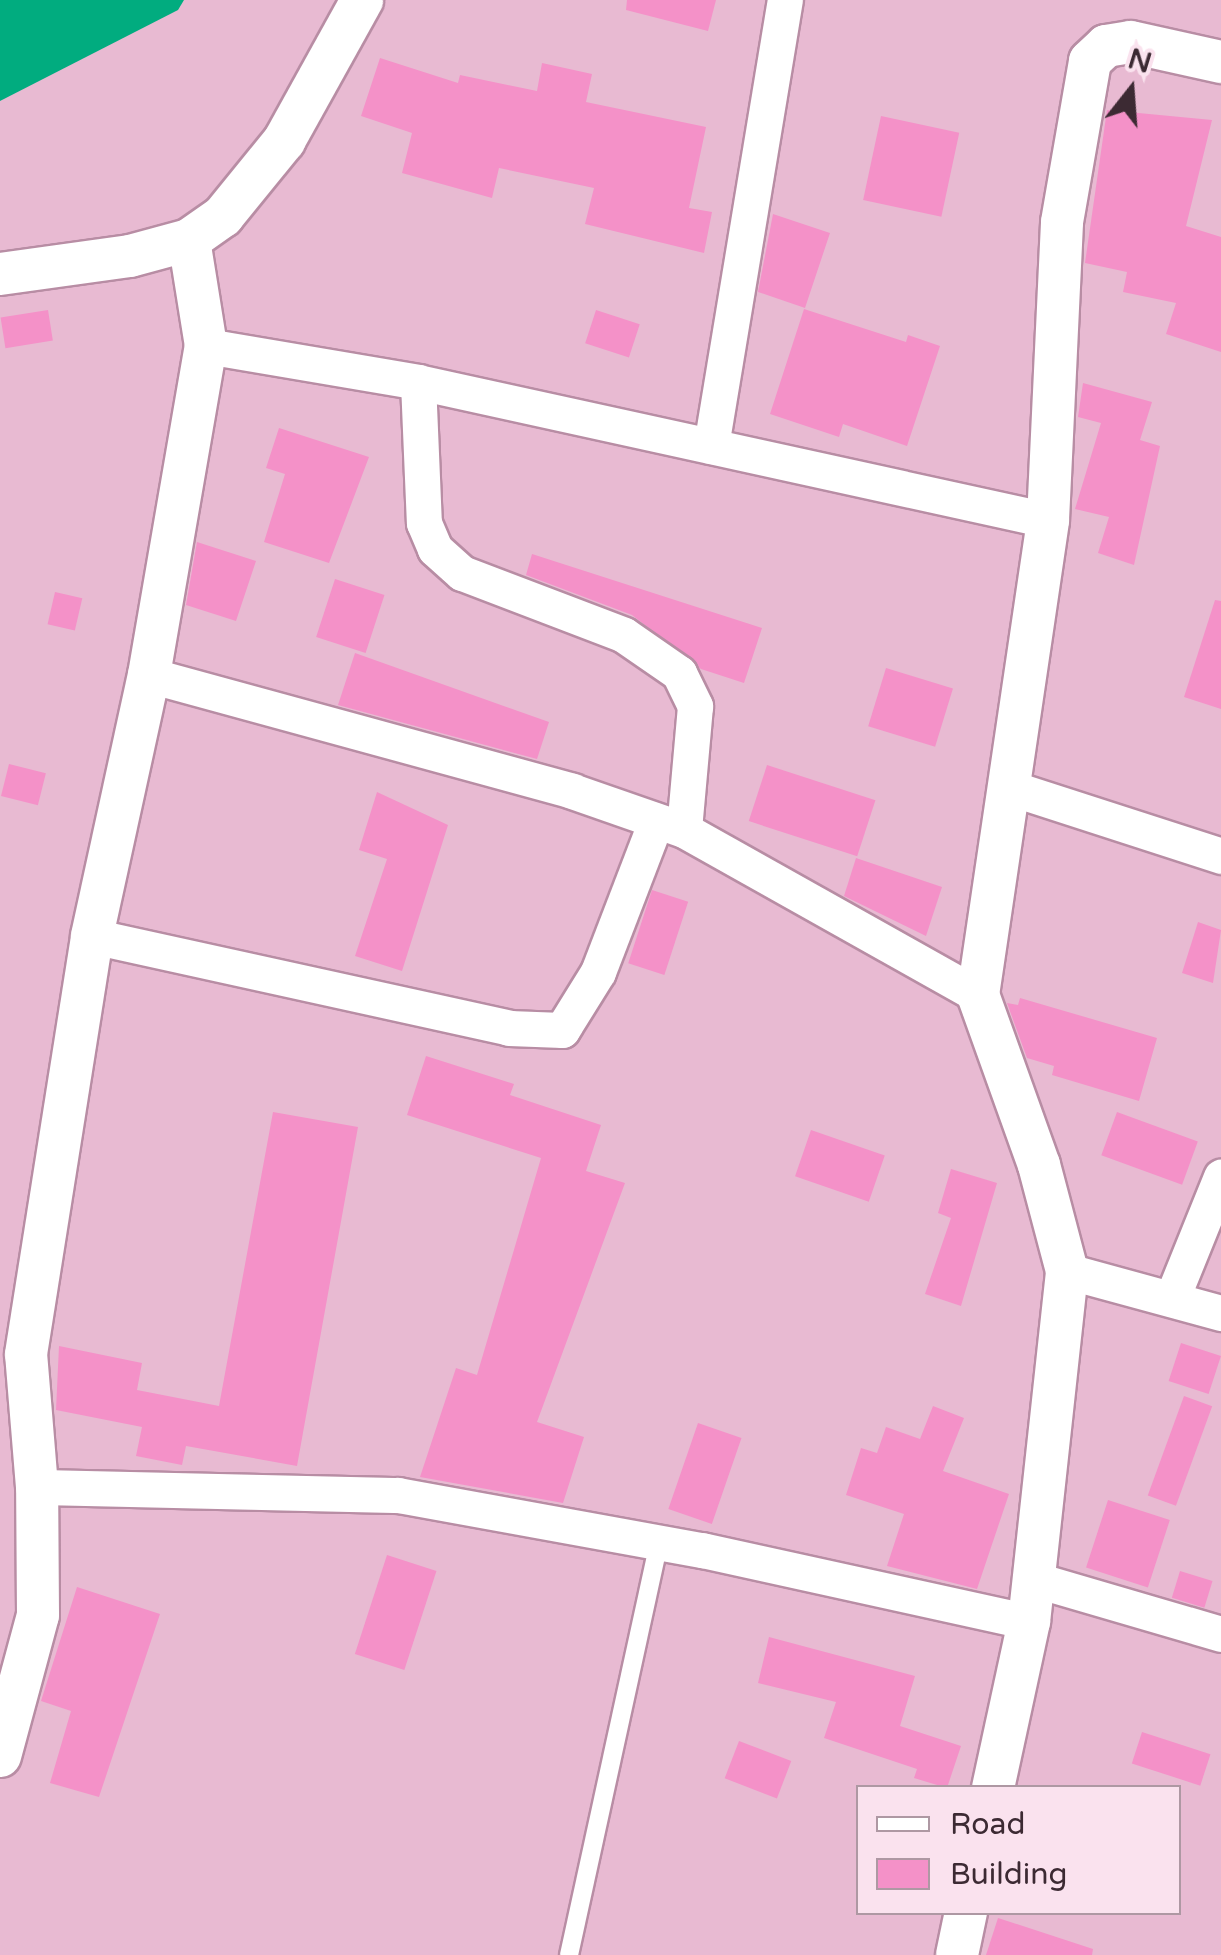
<!DOCTYPE html>
<style>
body{margin:0}
#map{position:relative;width:1221px;height:1955px;overflow:hidden;background:#e8bad2;font-family:"Varela Round",sans-serif}
div>[style]{position:absolute}
[style*='--x']{left:calc(var(--x)*1px);top:calc(var(--y)*1px);width:calc(var(--w)*1px);rotate:calc(var(--a)*1deg)}
.water>*{inset:0;background:#01ac7f}
.building>*{inset:0;background:#f491c8;transform-origin:0 0}
.roads{filter:drop-shadow(2px 0 #b88da4) drop-shadow(-2px 0 #b88da4) drop-shadow(0 2px #b88da4) drop-shadow(0 -2px #b88da4)}
.service>*{height:18px;margin:-9px;padding:0 9px;transform-origin:9px;border-radius:9px;background:#fff}
.minor>*{height:35px;margin:-17.5px;padding:0 17.5px;transform-origin:17.5px;border-radius:17.5px;background:#fff}
.tertiary>*{height:42px;margin:-21px;padding:0 21px;transform-origin:21px;border-radius:21px;background:#fff}
span{translate:-50% -50%;white-space:nowrap;text-align:center;line-height:1.15;-webkit-text-stroke:9px #fae2ee;paint-order:stroke}
.legend{position:absolute;left:856px;top:1785px;width:325px;height:130px;box-sizing:border-box;background:#fae2ee;border:2px solid #ae98a3;margin:0;padding:12px 18px;list-style:none;font-size:30px;color:#3c2a33}
.legend li{display:flex;align-items:center;gap:20px;height:50px}
.legend b{width:50px;border:2px solid #ae98a3}
.north{position:absolute;left:1081px;top:40px;width:100px;height:100px;-webkit-text-stroke:8px #fae2ee;paint-order:stroke;rotate:17deg;font-size:28px;font-weight:700;line-height:40px;text-align:center;color:#3c2a33}
.north::after{content:'';display:block;margin:auto;width:35px;height:45px;background:#3c2a33;clip-path:polygon(50% 0,100% 100%,50% 72%,0 100%)}
</style>
<div id="map">
<div class="water">
<i style="clip-path:polygon(0 0,184px 0,178px 10px,0 101px)"></i>
</div>
<div class="building">
<i style="clip-path:polygon(627px 0,716px 0,708px 31px,626px 10px)"></i>
<i style="clip-path:polygon(380px 58px,458px 83px,460px 75px,537px 91px,542px 63px,592px 74px,586px 102px,706px 127px,689px 208px,712px 212px,704px 253px,585px 224px,594px 188px,499px 168px,492px 198px,402px 173px,412px 133px,361px 116px)"></i>
<i style="clip-path:polygon(1107px 110px,1212px 120px,1186px 226px,1221px 237px,1221px 352px,1166px 334px,1176px 303px,1123px 292px,1127px 272px,1085px 263px)"></i>
<i style="left:881px;top:116px;width:80px;height:86px;rotate:12deg"></i>
<i style="clip-path:polygon(773px 214px,830px 233px,805px 308px,758px 292px)"></i>
<i style="clip-path:polygon(804px 309px,906px 342px,908px 335px,940px 346px,907px 446px,843px 424px,839px 437px,770px 414px)"></i>
<i style="left:48px;top:310px;width:31px;height:48px;rotate:81deg"></i>
<i style="left:596px;top:310px;width:46px;height:35px;rotate:18deg"></i>
<i style="clip-path:polygon(1083px 383px,1152px 402px,1140px 440px,1160px 446px,1134px 565px,1098px 553px,1109px 517px,1075px 509px,1101px 423px,1078px 417px)"></i>
<i style="clip-path:polygon(279px 428px,369px 457px,329px 563px,264px 542px,285px 474px,266px 468px)"></i>
<i style="clip-path:polygon(197px 542px,256px 561px,236px 621px,186px 605px)"></i>
<i style="clip-path:polygon(532px 554px,762px 628px,744px 683px,701px 669px,632px 615px,526px 575px)"></i>
<i style="left:335px;top:579px;width:52px;height:61px;rotate:18deg"></i>
<i style="left:55px;top:592px;width:28px;height:33px;rotate:13deg"></i>
<i style="clip-path:polygon(1215px 600px,1221px 601px,1221px 709px,1184px 697px)"></i>
<i style="clip-path:polygon(355px 653px,549px 722px,537px 759px,338px 705px)"></i>
<i style="left:886px;top:668px;width:70px;height:61px;rotate:17deg"></i>
<i style="left:9px;top:764px;width:38px;height:33px;rotate:14deg"></i>
<i style="left:767px;top:765px;width:114px;height:59px;rotate:18deg"></i>
<i style="clip-path:polygon(377px 792px,448px 825px,402px 971px,355px 956px,387px 859px,359px 850px)"></i>
<i style="clip-path:polygon(856px 858px,942px 887px,926px 936px,844px 896px)"></i>
<i style="left:652px;top:890px;width:38px;height:77px;rotate:18deg"></i>
<i style="clip-path:polygon(1198px 922px,1221px 930px,1213px 983px,1182px 973px)"></i>
<i style="clip-path:polygon(1020px 998px,1157px 1038px,1139px 1101px,1052px 1075px,1054px 1066px,1027px 1058px,1007px 1003px,1018px 1005px)"></i>
<i style="clip-path:polygon(426px 1056px,514px 1084px,510px 1095px,601px 1125px,586px 1171px,625px 1183px,537px 1422px,584px 1437px,563px 1503px,420px 1477px,456px 1368px,477px 1375px,541px 1158px,407px 1115px)"></i>
<i style="clip-path:polygon(273px 1112px,358px 1127px,297px 1466px,186px 1446px,182px 1465px,136px 1456px,142px 1427px,56px 1410px,59px 1346px,142px 1363px,137px 1390px,219px 1406px)"></i>
<i style="left:1117px;top:1112px;width:86px;height:46px;rotate:20deg"></i>
<i style="left:811px;top:1130px;width:78px;height:49px;rotate:19deg"></i>
<i style="clip-path:polygon(951px 1169px,997px 1183px,961px 1306px,925px 1294px,951px 1218px,938px 1213px)"></i>
<i style="left:1181px;top:1343px;width:42px;height:40px;rotate:18deg"></i>
<i style="left:1184px;top:1396px;width:30px;height:106px;rotate:20deg"></i>
<i style="clip-path:polygon(933px 1406px,964px 1418px,943px 1471px,1009px 1494px,977px 1589px,887px 1566px,904px 1514px,846px 1495px,861px 1448px,877px 1453px,886px 1427px,920px 1439px)"></i>
<i style="left:698px;top:1423px;width:46px;height:91px;rotate:19deg"></i>
<i style="left:1108px;top:1500px;width:65px;height:71px;rotate:18deg"></i>
<i style="left:387px;top:1555px;width:52px;height:104px;rotate:18deg"></i>
<i style="left:1180px;top:1571px;width:34px;height:28px;rotate:17deg"></i>
<i style="clip-path:polygon(77px 1587px,160px 1614px,99px 1797px,50px 1783px,71px 1711px,41px 1701px)"></i>
<i style="clip-path:polygon(769px 1637px,915px 1676px,900px 1726px,961px 1746px,947px 1788px,914px 1778px,917px 1769px,824px 1738px,836px 1702px,758px 1683px)"></i>
<i style="left:1142px;top:1732px;width:72px;height:33px;rotate:18deg"></i>
<i style="left:739px;top:1741px;width:56px;height:40px;rotate:21deg"></i>
<i style="clip-path:polygon(998px 1918px,1093px 1949px,1092px 1955px,986px 1955px)"></i>
</div>
<div class="roads">
<div class="service">
<i style="--x:569;--y:1955;--w:423;--a:-77.7"></i>
</div>
<div class="minor">
<i style="--x:206;--y:346;--w:215;--a:9.6"></i>
<i style="--x:418;--y:382;--w:645;--a:12.36"></i>
<i style="--x:418;--y:382;--w:141;--a:87.6"></i>
<i style="--x:424;--y:523;--w:28;--a:67"></i>
<i style="--x:435;--y:549;--w:36;--a:42"></i>
<i style="--x:462;--y:573;--w:173;--a:20.9"></i>
<i style="--x:624;--y:635;--w:67;--a:34.6"></i>
<i style="--x:679;--y:673;--w:37;--a:64"></i>
<i style="--x:695;--y:706;--w:124;--a:95.1"></i>
<i style="--x:711;--y:446;--w:452;--a:-80.6"></i>
<i style="--x:149;--y:675;--w:439;--a:15.3"></i>
<i style="--x:572;--y:791;--w:119;--a:19.2"></i>
<i style="--x:684;--y:830;--w:337;--a:29.3"></i>
<i style="--x:1008;--y:787;--w:224;--a:17.9"></i>
<i style="--x:92;--y:936;--w:427;--a:12.4"></i>
<i style="--x:509;--y:1028;--w:53;--a:2.2"></i>
<i style="--x:562;--y:1030;--w:68;--a:-58.2"></i>
<i style="--x:598;--y:972;--w:162;--a:-69"></i>
<i style="--x:1067;--y:1271;--w:160;--a:15.3"></i>
<i style="--x:1172;--y:1298;--w:131;--a:-68"></i>
<i style="--x:37;--y:1487;--w:361;--a:1.3"></i>
<i style="--x:398;--y:1495;--w:309;--a:10.3"></i>
<i style="--x:702;--y:1550;--w:335;--a:12.4"></i>
<i style="--x:1033;--y:1579;--w:196;--a:16.3"></i>
</div>
<div class="tertiary">
<i style="--x:0;--y:274;--w:131;--a:-7.9"></i>
<i style="--x:130;--y:256;--w:61;--a:-15.2"></i>
<i style="--x:189;--y:240;--w:42;--a:-35.2"></i>
<i style="--x:223;--y:216;--w:97;--a:-50.9"></i>
<i style="--x:284;--y:141;--w:161;--a:-61"></i>
<i style="--x:0;--y:1756;--w:146;--a:-74.9"></i>
<i style="--x:38;--y:1615;--w:128;--a:-90.4"></i>
<i style="--x:37;--y:1487;--w:133;--a:-94.7"></i>
<i style="--x:26;--y:1354;--w:423;--a:-81"></i>
<i style="--x:92;--y:936;--w:267;--a:-77.7"></i>
<i style="--x:149;--y:675;--w:334;--a:-80.2"></i>
<i style="--x:206;--y:346;--w:107;--a:-99.1"></i>
<i style="--x:993;--y:1788;--w:170;--a:-77.8"></i>
<i style="--x:1029;--y:1622;--w:353;--a:-83.8"></i>
<i style="--x:1067;--y:1271;--w:110;--a:-104.8"></i>
<i style="--x:1039;--y:1165;--w:181;--a:-109.7"></i>
<i style="--x:978;--y:995;--w:480;--a:-81.6"></i>
<i style="--x:1048;--y:520;--w:298;--a:-87.3"></i>
<i style="--x:1062;--y:222;--w:163;--a:-80.1"></i>
<i style="--x:1090;--y:61;--w:22;--a:-43"></i>
<i style="--x:1106;--y:46;--w:25;--a:-9"></i>
<i style="--x:1131;--y:42;--w:92;--a:12.5"></i>
<i style="--x:957;--y:1955;--w:44;--a:-78.2"></i>
</div>
</div>
<ul class="legend">
<li><b style="height:12px;background:#fff"></b>Road</li>
<li><b style="height:28px;background:#f491c8"></b>Building</li>
</ul>
<div class="north">N</div>
</div>
